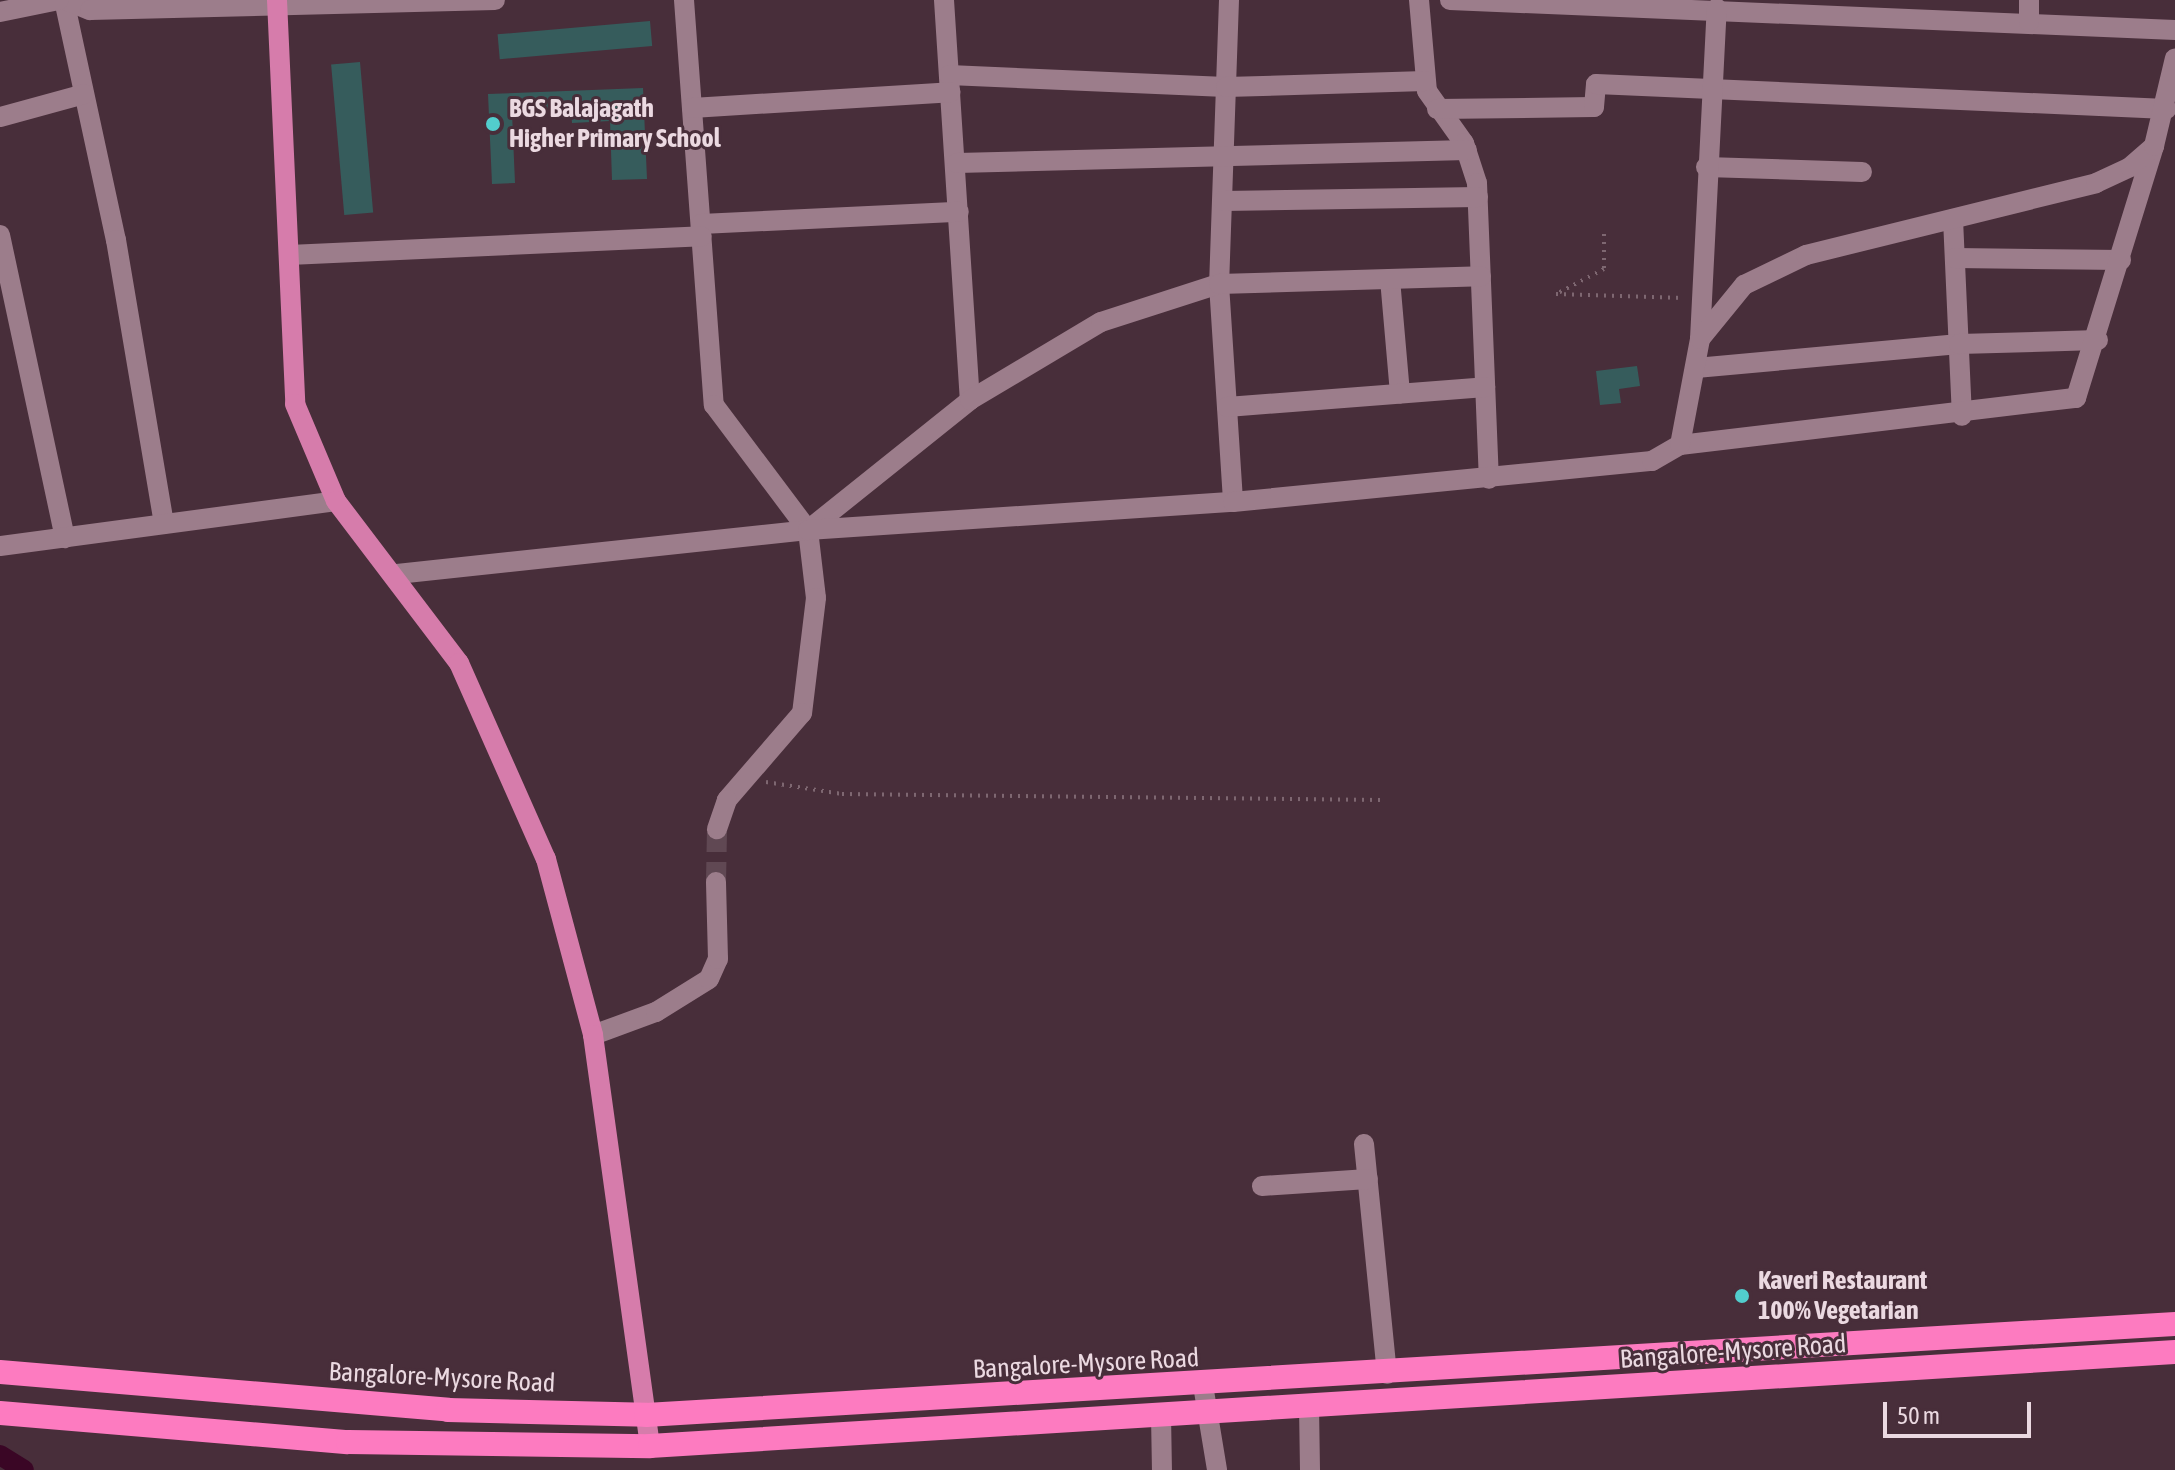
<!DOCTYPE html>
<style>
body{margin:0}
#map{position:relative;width:2175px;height:1470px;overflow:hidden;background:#482e3a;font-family:"Asap Condensed",sans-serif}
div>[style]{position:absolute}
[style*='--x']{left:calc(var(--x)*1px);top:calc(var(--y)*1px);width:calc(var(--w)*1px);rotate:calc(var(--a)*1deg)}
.canal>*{height:20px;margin:-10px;padding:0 10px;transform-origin:10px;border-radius:10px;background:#3a0625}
.building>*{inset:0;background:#365c5c;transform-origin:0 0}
.minor-tunnel>*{height:20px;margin-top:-10px;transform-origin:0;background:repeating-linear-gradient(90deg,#604853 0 20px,transparent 0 30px)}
.path>*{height:4px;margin-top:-2px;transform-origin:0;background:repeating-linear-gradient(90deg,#7e6771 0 2px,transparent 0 8px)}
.minor>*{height:20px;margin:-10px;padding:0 10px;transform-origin:10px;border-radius:10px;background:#9c7d8b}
.major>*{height:20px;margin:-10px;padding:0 10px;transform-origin:10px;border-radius:10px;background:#d67cab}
.highway>*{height:24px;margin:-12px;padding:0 12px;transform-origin:12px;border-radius:12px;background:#fd7bc0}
.dots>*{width:22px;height:22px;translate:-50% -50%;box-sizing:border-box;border:4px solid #482e3a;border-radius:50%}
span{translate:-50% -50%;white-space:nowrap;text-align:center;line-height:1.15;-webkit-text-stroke:6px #482e3a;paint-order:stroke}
.poi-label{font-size:26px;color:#ebd9e1;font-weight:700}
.left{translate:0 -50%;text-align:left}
.street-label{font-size:26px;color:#ebd9e1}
.scale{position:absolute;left:1883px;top:1402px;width:148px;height:36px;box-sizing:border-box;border:4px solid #ebd9e1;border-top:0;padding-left:10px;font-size:24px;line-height:28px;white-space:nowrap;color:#ebd9e1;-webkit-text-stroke:6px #482e3a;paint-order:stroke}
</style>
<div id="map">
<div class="canal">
<i style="--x:0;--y:1455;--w:28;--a:32"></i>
</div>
<div class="building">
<i style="left:650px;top:21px;width:25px;height:153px;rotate:85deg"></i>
<i style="left:360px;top:62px;width:151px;height:29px;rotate:85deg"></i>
<i style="clip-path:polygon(643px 88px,647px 179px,612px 180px,610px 121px,572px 123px,571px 111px,512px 113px,515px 183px,492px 184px,488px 94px)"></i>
<i style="clip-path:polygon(1637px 366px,1640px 386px,1619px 389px,1621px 403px,1600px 405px,1596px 371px)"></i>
</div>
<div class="minor-tunnel">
<i style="--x:716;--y:882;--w:53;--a:-88.9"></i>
</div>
<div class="path">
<i style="--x:1604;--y:234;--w:35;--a:90"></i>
<i style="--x:1604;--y:269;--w:54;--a:152.5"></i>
<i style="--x:1556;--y:294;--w:128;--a:1.8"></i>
<i style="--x:766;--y:782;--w:77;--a:9"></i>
<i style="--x:842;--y:794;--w:540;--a:0.64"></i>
</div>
<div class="minor">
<i style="--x:64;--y:0;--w:246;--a:77.8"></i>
<i style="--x:116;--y:240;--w:288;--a:80.4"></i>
<i style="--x:65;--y:0;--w:27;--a:22"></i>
<i style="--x:90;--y:10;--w:405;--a:-1.4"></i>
<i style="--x:684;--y:0;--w:406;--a:85.8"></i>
<i style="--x:714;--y:405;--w:156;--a:53.1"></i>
<i style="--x:808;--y:530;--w:68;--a:83.3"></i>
<i style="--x:816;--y:598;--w:116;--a:96.9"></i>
<i style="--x:802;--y:713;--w:115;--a:130.8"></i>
<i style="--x:727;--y:800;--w:31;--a:109"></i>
<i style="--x:944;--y:0;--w:401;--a:86.3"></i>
<i style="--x:1229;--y:0;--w:284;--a:92"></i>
<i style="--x:1219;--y:284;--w:218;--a:86.3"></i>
<i style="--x:1419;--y:0;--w:91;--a:85"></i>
<i style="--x:1427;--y:91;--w:64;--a:54.6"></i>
<i style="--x:1464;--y:143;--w:42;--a:72"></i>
<i style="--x:1477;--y:183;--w:296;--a:87.7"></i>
<i style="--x:1450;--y:0;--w:726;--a:2.37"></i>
<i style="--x:0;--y:12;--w:60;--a:-11.5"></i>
<i style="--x:2029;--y:22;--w:22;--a:-90"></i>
<i style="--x:949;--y:75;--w:277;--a:2.5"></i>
<i style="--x:1226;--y:87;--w:199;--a:-1.7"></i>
<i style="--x:692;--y:108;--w:259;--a:-3.5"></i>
<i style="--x:1437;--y:109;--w:157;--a:-0.7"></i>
<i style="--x:1594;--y:107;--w:23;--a:-85"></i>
<i style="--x:1596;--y:84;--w:571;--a:2.51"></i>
<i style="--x:0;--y:117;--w:87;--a:-15.3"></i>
<i style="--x:957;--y:163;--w:510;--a:-1.46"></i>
<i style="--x:1706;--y:167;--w:156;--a:1.8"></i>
<i style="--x:1223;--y:201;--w:255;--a:-0.9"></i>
<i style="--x:1953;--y:219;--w:197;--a:87.4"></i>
<i style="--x:701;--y:224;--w:258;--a:-2.7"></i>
<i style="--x:0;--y:235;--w:310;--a:77.9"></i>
<i style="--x:289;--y:255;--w:413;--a:-2.6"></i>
<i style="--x:1955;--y:258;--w:166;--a:0.7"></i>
<i style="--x:1390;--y:279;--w:115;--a:85"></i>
<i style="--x:1700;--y:339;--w:331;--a:-87.1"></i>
<i style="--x:1696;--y:368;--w:264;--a:-5.2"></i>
<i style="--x:1959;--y:344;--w:139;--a:-1.6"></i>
<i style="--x:1227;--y:407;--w:259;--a:-4.4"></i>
<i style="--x:1680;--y:445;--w:399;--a:-6.8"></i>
<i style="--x:2076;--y:398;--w:264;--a:-72.8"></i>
<i style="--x:808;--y:530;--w:208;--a:-38.7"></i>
<i style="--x:970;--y:400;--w:152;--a:-30.8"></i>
<i style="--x:1101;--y:322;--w:124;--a:-17.9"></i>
<i style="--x:1219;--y:284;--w:262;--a:-1.7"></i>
<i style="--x:0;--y:546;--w:339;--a:-7.6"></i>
<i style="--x:397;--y:574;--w:413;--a:-6.1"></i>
<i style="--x:808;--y:530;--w:426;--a:-3.8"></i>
<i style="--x:1233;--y:502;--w:421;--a:-5.6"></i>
<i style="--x:1652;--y:461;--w:32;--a:-30"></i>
<i style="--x:1680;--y:445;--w:108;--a:-79.3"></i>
<i style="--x:1700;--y:339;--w:70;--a:-50.8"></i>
<i style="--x:1744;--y:285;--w:69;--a:-25.8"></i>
<i style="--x:1806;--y:255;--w:299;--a:-13.9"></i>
<i style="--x:2096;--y:183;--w:38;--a:-25"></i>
<i style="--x:2130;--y:167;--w:32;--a:-41"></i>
<i style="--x:2154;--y:146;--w:90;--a:-76.6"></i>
<i style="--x:593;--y:1035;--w:67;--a:-20.1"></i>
<i style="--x:656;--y:1012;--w:62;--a:-31.9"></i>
<i style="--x:709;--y:979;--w:22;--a:-66"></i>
<i style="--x:718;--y:959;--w:77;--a:-91.5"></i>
<i style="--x:1364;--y:1144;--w:231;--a:84.3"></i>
<i style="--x:1262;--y:1186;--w:106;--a:-3.8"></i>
<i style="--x:1203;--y:1385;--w:86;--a:80.6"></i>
<i style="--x:1309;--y:1406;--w:64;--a:89.1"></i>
<i style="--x:1161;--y:1415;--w:55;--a:89"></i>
</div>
<div class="major">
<i style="--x:277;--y:0;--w:404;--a:87.4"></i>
<i style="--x:295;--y:404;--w:105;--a:67.1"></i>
<i style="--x:336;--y:501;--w:203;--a:52.8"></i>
<i style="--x:459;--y:663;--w:214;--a:66.1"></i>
<i style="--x:546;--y:859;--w:182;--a:75"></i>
<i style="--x:593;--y:1035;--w:415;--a:82.1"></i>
</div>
<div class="highway">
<i style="--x:0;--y:1372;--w:450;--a:4.8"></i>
<i style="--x:448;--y:1410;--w:198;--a:1.4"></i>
<i style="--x:646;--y:1415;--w:1532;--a:-3.41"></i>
<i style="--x:0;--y:1413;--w:349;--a:4.8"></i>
<i style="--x:348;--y:1442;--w:302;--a:0.8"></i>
<i style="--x:650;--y:1446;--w:1528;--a:-3.53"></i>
</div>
<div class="dots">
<i style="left:493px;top:124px;background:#52cdcd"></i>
<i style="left:1742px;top:1296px;background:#52cdcd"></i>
</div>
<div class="poi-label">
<span class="left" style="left:509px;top:124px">BGS Balajagath<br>Higher Primary School</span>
<span class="left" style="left:1758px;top:1296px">Kaveri Restaurant<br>100% Vegetarian</span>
</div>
<div class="street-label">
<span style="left:1733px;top:1352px;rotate:-4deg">Bangalore-Mysore Road</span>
<span style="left:1086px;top:1364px;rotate:-3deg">Bangalore-Mysore Road</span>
<span style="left:442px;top:1378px;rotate:3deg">Bangalore-Mysore Road</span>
</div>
<div class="scale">50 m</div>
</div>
